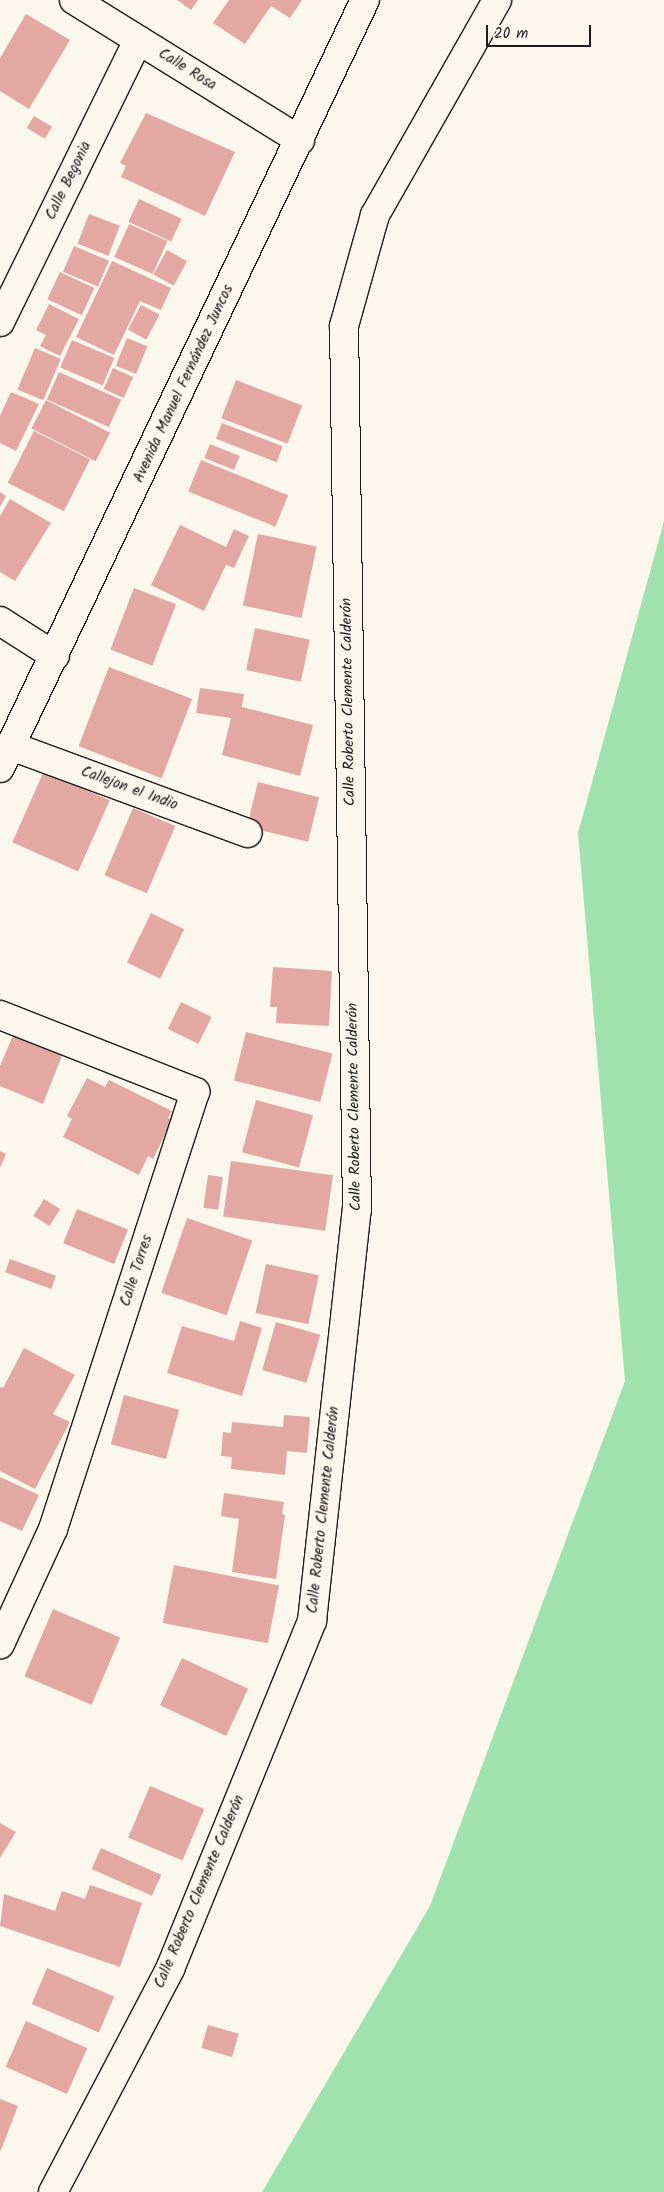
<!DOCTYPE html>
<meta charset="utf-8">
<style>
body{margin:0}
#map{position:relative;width:664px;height:2192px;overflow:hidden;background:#fbf7ec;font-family:Kalam,sans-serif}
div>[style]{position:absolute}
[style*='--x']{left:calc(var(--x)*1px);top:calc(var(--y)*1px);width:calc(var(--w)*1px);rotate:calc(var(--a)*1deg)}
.green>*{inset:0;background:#9fe2ad}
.building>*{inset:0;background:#e2a8a1;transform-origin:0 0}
.roads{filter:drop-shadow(1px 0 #1c1c1c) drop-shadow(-1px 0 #1c1c1c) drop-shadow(0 1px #1c1c1c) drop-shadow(0 -1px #1c1c1c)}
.street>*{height:28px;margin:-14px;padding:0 14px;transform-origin:14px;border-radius:14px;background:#fbf7ec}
.secondary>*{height:28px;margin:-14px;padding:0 14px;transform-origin:14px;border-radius:14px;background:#fbf7ec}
span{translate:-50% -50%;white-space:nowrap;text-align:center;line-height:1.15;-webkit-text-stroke:4.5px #fbf7ec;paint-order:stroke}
.street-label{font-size:15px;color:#1c1c1c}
.scale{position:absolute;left:486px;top:25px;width:105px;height:22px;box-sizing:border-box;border:2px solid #1c1c1c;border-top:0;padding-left:6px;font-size:15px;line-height:18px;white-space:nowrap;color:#1c1c1c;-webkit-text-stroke:4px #fbf7ec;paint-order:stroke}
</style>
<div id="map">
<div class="green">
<i style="clip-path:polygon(664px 521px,664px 2192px,262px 2192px,430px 1906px,625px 1381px,578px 833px)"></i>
</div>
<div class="building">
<i style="clip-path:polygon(177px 0,198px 0,191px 10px)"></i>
<i style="clip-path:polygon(229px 0,302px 0,290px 18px,271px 6px,245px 44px,213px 23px)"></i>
<i style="clip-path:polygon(26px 14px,70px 40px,29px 109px,0 91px,0 58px)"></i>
<i style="clip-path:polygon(146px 113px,235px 152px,205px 216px,121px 177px,126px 166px,120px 163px)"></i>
<i style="left:34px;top:116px;width:21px;height:14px;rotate:31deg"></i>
<i style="left:139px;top:199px;width:47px;height:25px;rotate:25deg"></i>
<i style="left:89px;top:214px;width:33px;height:32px;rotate:21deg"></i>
<i style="left:129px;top:224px;width:42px;height:36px;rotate:24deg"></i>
<i style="left:74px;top:246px;width:38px;height:28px;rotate:23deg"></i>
<i style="left:167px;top:250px;width:23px;height:28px;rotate:29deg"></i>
<i style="clip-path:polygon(112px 261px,171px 288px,161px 310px,140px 301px,114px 355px,76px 337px)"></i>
<i style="left:60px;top:272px;width:38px;height:30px;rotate:25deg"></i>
<i style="clip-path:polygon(49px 304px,79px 319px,60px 356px,40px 346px,46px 335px,36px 330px)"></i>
<i style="left:141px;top:305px;width:21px;height:28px;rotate:28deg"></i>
<i style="left:127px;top:338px;width:22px;height:30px;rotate:22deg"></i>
<i style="left:72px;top:340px;width:46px;height:30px;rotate:23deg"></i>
<i style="left:35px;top:348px;width:28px;height:45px;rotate:23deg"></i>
<i style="left:113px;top:368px;width:22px;height:23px;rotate:24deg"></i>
<i style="left:59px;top:372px;width:68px;height:30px;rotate:24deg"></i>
<i style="left:236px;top:380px;width:71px;height:41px;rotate:21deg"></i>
<i style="clip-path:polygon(11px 392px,39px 404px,16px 451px,0 443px,0 416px)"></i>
<i style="left:46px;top:400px;width:72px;height:32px;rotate:27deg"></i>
<i style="left:222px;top:423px;width:65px;height:17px;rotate:21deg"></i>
<i style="left:34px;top:431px;width:63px;height:58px;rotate:27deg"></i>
<i style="left:210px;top:444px;width:32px;height:15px;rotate:22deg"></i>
<i style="left:201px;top:460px;width:94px;height:34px;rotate:22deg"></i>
<i style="clip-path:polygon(0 492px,6px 496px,0 507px)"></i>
<i style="clip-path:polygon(10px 499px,51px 523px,15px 581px,0 572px,0 516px)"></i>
<i style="clip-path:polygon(180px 525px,226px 547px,234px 529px,249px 536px,234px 568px,226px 565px,204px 611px,151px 585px)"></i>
<i style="left:258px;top:534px;width:60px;height:73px;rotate:12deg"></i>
<i style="left:134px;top:588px;width:45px;height:66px;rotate:21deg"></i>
<i style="left:255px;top:628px;width:56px;height:43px;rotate:12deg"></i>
<i style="left:109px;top:667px;width:89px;height:85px;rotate:21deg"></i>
<i style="clip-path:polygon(200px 688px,244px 694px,242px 707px,313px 725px,300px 776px,222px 755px,231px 718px,196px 713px)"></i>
<i style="left:44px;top:771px;width:72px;height:78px;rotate:24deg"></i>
<i style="left:258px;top:782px;width:63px;height:46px;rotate:14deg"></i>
<i style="left:133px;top:808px;width:46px;height:73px;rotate:23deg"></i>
<i style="left:151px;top:913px;width:37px;height:55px;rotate:26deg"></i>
<i style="clip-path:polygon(273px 967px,332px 971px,329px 1026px,276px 1023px,277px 1007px,270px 1007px)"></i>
<i style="left:181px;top:1002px;width:34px;height:30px;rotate:26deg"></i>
<i style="left:246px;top:1032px;width:89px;height:50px;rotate:14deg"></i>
<i style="clip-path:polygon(14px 1033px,63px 1053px,43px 1104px,0 1086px,0 1066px)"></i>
<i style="clip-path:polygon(87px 1078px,105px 1087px,109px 1080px,172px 1111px,168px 1118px,172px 1120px,153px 1159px,148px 1156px,139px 1175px,63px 1137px,72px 1119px,67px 1116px)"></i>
<i style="left:256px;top:1100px;width:59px;height:54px;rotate:15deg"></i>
<i style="clip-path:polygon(0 1151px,6px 1154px,0 1168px)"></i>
<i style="left:231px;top:1161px;width:103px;height:56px;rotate:8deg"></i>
<i style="left:208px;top:1175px;width:15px;height:33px;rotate:8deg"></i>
<i style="left:44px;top:1199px;width:19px;height:20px;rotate:32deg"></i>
<i style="left:77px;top:1209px;width:55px;height:37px;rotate:22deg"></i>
<i style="left:187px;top:1218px;width:69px;height:79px;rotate:19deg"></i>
<i style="left:10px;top:1259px;width:49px;height:14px;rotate:20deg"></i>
<i style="left:266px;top:1264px;width:54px;height:50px;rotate:12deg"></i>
<i style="clip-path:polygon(240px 1321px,262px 1328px,242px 1396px,167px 1373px,182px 1326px,234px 1341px)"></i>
<i style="left:276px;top:1322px;width:46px;height:50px;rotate:16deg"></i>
<i style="clip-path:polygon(24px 1348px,75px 1375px,53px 1414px,70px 1422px,35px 1489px,0 1471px,0 1387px,3px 1388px)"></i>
<i style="left:124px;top:1395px;width:57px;height:51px;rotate:15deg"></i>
<i style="clip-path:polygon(284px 1415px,310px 1417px,307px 1453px,287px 1451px,285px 1475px,231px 1469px,232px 1457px,221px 1456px,223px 1432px,231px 1433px,232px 1422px,283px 1427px)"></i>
<i style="clip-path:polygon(0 1477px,39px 1495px,22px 1531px,0 1521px)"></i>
<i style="clip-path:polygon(224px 1493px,284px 1502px,282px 1514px,285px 1515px,276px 1579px,232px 1572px,239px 1519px,221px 1516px)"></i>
<i style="left:174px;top:1565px;width:107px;height:59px;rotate:11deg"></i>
<i style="left:53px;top:1609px;width:73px;height:73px;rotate:23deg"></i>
<i style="left:182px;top:1658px;width:73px;height:52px;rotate:25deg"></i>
<i style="left:150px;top:1786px;width:59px;height:56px;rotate:23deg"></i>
<i style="clip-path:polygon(0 1823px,16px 1832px,0 1858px)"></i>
<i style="left:101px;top:1848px;width:66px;height:23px;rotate:24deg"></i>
<i style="clip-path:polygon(90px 1885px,142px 1903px,120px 1967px,0 1926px,4px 1894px,55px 1911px,62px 1891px,85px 1899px)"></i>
<i style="left:47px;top:1968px;width:73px;height:39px;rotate:23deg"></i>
<i style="left:26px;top:2021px;width:67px;height:50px;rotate:24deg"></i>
<i style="left:208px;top:2025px;width:32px;height:24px;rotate:16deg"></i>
<i style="clip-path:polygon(0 2099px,18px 2106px,1px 2150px,0 2150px)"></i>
</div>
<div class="roads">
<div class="street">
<i style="--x:74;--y:0;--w:266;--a:31.8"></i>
<i style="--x:0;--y:322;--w:314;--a:-63.9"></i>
<i style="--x:0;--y:621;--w:65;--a:32.5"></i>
<i style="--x:11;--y:746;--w:252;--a:20.2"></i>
<i style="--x:0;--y:1015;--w:210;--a:21.5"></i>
<i style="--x:195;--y:1092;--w:459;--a:108"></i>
<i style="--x:53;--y:1529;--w:127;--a:114.7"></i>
<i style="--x:53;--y:2192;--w:252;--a:-62.3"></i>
<i style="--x:170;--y:1969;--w:376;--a:-67.8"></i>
<i style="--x:312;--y:1621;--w:413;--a:-83.8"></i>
<i style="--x:357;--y:1210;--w:884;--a:-90.84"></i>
<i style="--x:344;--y:326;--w:115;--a:-74.4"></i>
<i style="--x:375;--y:215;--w:247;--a:-60.4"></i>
</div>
<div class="secondary">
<i style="--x:0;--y:768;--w:850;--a:-64.58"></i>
</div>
</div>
<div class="street-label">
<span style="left:187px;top:70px;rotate:32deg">Calle Rosa</span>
<span style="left:69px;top:181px;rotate:-64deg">Calle Begonia</span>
<span style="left:184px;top:384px;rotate:-65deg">Avenida Manuel Fernández Juncos</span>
<span style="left:349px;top:702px;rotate:-91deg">Calle Roberto Clemente Calderón</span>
<span style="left:129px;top:789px;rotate:20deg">Callejon el Indio</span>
<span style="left:355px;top:1107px;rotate:-91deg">Calle Roberto Clemente Calderón</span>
<span style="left:137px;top:1271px;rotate:-72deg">Calle Torres</span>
<span style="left:324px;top:1510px;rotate:-84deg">Calle Roberto Clemente Calderón</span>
<span style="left:200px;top:1892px;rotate:-67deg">Calle Roberto Clemente Calderón</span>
</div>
<div class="scale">20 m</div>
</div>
